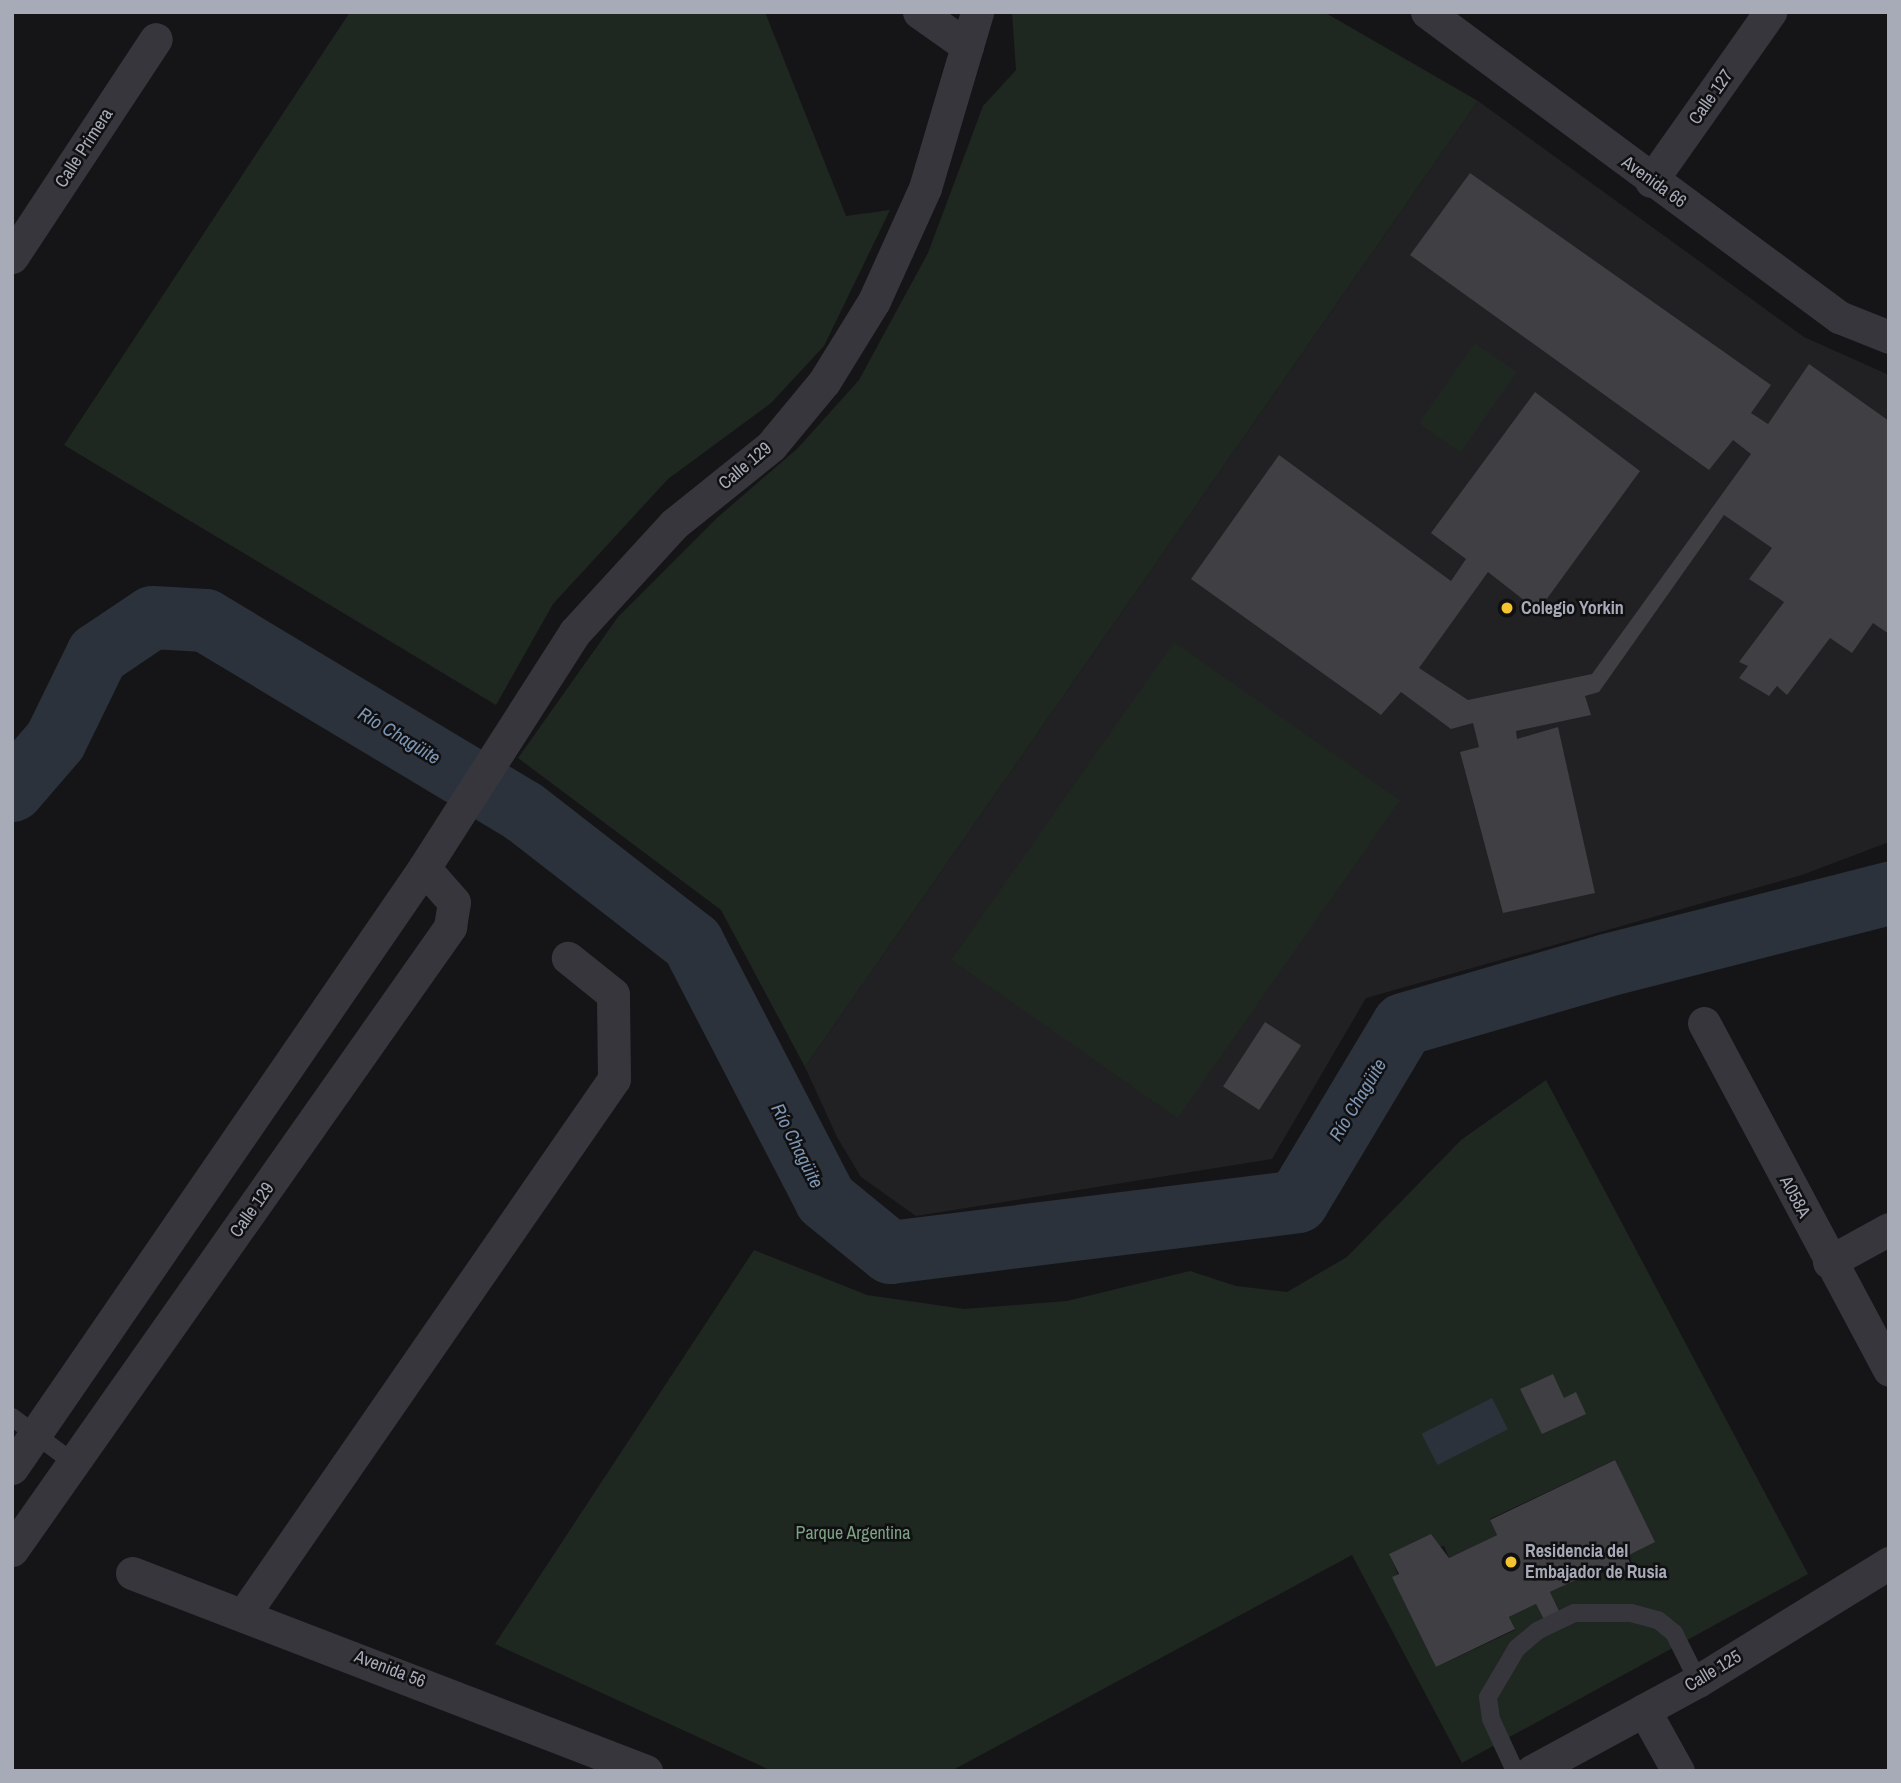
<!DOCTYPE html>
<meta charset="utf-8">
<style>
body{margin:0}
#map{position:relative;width:1901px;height:1783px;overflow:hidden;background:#151517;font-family:"Archivo Narrow",sans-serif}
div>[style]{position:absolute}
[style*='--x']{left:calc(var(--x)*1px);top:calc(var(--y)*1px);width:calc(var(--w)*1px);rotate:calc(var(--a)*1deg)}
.built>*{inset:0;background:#212124}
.green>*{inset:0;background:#1f2721;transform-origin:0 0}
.water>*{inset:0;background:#2b323b;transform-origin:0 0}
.river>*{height:63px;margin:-31.5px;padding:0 31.5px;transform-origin:31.5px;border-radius:31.5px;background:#2b323b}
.building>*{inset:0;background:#3f3f44;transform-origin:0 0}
.service>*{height:18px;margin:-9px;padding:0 9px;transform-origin:9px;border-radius:9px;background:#36363c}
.minor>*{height:33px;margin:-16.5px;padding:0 16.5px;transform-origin:16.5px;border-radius:16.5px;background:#36363c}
.dots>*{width:19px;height:19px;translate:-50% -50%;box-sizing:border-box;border:4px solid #101012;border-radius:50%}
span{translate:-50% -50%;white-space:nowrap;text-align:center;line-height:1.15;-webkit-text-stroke:5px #101012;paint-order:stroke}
.street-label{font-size:18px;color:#a7aab7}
.poi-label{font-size:18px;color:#a7aab7;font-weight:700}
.left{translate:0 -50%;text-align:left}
.park-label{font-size:18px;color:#7da283}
.water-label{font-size:19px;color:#7d95b2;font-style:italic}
.frame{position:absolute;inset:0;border:14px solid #a7aab7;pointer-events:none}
</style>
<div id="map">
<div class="built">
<i style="clip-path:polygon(1478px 101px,1804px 337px,1889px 375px,1889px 842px,1802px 875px,1366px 998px,1272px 1159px,916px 1216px,861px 1177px,837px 1137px,805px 1067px)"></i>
</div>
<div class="green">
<i style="clip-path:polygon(350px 12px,765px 12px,846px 216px,890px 210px,824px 346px,771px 403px,668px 479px,553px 604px,496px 705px,64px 445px)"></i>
<i style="clip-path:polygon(1012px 12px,1324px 12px,1478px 101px,805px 1067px,721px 910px,518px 758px,618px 617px,718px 517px,798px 448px,859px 380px,928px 253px,983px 106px,1016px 70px)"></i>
<i style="left:1475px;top:343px;width:51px;height:98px;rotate:35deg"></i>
<i style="left:1174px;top:642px;width:276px;height:388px;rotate:35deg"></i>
<i style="clip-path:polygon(evenodd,1546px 1080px,1808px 1574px,1462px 1763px,1352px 1555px,951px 1771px,772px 1771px,495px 1644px,754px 1250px,867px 1295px,964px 1309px,1067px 1301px,1190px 1271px,1236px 1286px,1287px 1292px,1347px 1257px,1461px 1140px,1546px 1080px,1615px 1460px,1632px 1567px,1612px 1577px,1606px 1566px,1550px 1592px,1565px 1622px,1536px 1604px,1509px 1617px,1515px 1630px,1436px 1667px,1390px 1555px,1444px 1546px,1449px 1558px,1497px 1535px,1490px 1519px,1615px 1460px)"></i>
</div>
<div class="water">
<i style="left:1492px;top:1398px;width:35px;height:79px;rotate:63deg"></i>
</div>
<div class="river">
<i style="--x:12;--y:790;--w:66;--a:-49.3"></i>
<i style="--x:55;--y:740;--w:96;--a:-64"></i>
<i style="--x:97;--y:654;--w:66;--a:-33.9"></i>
<i style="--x:152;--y:617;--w:53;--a:3.2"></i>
<i style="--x:205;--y:620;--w:371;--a:31"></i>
<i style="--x:523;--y:811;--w:214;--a:37.8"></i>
<i style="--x:692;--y:942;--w:289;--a:62.6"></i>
<i style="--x:825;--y:1199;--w:84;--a:39.2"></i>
<i style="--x:890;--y:1252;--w:410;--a:-7.1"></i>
<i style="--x:1297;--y:1201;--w:206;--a:-59.1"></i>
<i style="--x:1403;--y:1024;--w:211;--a:-16.2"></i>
<i style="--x:1606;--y:965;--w:292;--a:-14.3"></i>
</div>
<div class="building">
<i style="clip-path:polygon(1470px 173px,1771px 385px,1751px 413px,1768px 424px,1809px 364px,1889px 421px,1889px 634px,1873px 623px,1852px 653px,1830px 638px,1787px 695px,1777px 686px,1769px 696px,1739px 678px,1748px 666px,1739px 662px,1784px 602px,1749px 579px,1772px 548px,1724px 515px,1599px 692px,1585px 696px,1591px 715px,1516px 731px,1517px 739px,1558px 727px,1595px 893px,1503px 913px,1460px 752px,1479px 747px,1473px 723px,1451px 729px,1401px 692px,1381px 715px,1191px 579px,1279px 455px,1451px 581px,1466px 559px,1431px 533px,1535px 392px,1640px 471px,1538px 611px,1488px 572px,1419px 668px,1468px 700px,1592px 674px,1751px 454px,1733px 440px,1709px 470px,1410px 255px)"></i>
<i style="left:1265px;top:1022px;width:43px;height:77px;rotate:33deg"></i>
<i style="clip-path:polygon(1553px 1374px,1564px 1398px,1576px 1392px,1586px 1414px,1542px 1434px,1520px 1389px)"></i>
<i style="clip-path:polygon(1615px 1460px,1655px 1542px,1627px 1556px,1632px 1567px,1612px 1577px,1606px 1566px,1550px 1592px,1565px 1623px,1550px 1631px,1536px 1604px,1509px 1617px,1515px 1629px,1436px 1667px,1392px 1577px,1399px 1574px,1389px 1554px,1431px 1534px,1449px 1558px,1497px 1535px,1490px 1520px)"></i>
</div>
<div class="service">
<i style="--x:12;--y:1417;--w:77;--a:36.6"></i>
<i style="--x:1515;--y:1771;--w:57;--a:-114.8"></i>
<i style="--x:1491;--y:1719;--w:22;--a:-98"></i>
<i style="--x:1488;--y:1697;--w:57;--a:-59.4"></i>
<i style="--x:1517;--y:1648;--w:26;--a:-40"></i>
<i style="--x:1537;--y:1631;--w:41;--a:-25.9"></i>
<i style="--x:1574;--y:1613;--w:57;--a:0"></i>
<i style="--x:1631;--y:1613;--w:28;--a:15"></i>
<i style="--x:1658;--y:1620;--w:21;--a:39"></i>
<i style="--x:1674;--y:1633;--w:54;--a:63.4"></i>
</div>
<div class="minor">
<i style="--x:919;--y:12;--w:59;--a:35.3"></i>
<i style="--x:1427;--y:12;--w:513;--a:36.51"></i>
<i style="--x:1839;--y:317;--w:54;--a:21.8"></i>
<i style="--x:1651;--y:181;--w:207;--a:-54.8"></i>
<i style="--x:12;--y:257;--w:261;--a:-56.6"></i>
<i style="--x:1704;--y:1023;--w:393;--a:61.9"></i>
<i style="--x:1829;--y:1262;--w:68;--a:-28.8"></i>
<i style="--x:12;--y:1468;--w:728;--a:-55.52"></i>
<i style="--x:424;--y:868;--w:280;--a:-57.4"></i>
<i style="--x:575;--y:632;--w:147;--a:-47.5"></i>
<i style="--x:674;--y:524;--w:124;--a:-38.8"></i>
<i style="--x:771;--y:446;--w:83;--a:-50.4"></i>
<i style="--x:824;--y:382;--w:95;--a:-58.3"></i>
<i style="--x:874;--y:301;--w:124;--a:-65.7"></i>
<i style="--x:925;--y:188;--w:184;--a:-73.5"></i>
<i style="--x:12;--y:1550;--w:762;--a:-54.89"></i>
<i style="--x:450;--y:927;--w:25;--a:-81"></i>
<i style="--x:454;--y:902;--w:45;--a:-131.4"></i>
<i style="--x:132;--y:1573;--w:551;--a:21.07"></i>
<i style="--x:244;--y:1614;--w:650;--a:-55.33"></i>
<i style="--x:614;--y:1079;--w:85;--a:-90.7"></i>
<i style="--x:613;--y:994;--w:58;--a:-141.3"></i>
<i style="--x:1644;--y:1710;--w:70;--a:60.9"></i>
<i style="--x:1532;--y:1771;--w:189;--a:-28.5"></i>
<i style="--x:1698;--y:1681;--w:225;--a:-31.7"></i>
</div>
<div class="dots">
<i style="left:1507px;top:608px;background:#f3c330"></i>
<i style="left:1511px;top:1562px;background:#f3c330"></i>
</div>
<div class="street-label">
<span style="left:1711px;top:97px;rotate:-55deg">Calle 127</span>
<span style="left:84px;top:148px;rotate:-57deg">Calle Primera</span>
<span style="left:1654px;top:182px;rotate:36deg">Avenida 66</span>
<span style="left:745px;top:466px;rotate:-40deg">Calle 129</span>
<span style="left:1795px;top:1197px;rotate:62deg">A058A</span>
<span style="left:252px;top:1210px;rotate:-55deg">Calle 129</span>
<span style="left:390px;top:1669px;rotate:21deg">Avenida 56</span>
<span style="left:1713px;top:1671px;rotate:-31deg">Calle 125</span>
</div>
<div class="poi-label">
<span class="left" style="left:1521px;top:608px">Colegio Yorkin</span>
<span class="left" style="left:1525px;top:1562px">Residencia del<br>Embajador de Rusia</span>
</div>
<div class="park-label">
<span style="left:853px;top:1533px">Parque Argentina</span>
</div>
<div class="water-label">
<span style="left:399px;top:736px;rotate:31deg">Río Chagüite</span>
<span style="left:1358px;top:1100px;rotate:-59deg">Río Chagüite</span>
<span style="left:797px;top:1146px;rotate:63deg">Río Chagüite</span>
</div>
<div class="frame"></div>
</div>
